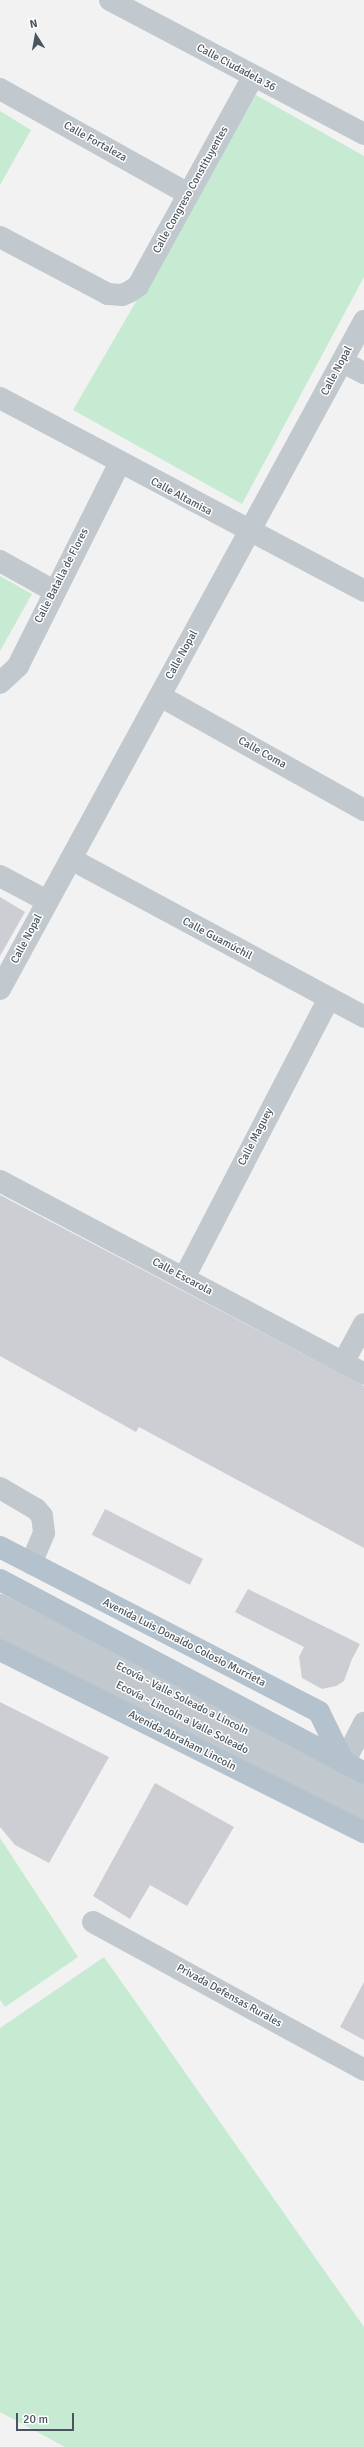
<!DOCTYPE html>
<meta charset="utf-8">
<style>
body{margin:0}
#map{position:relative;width:364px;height:2447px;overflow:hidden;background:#f3f2f2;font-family:Signika,sans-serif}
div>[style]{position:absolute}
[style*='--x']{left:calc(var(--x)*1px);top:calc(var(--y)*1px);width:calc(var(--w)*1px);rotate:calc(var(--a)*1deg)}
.green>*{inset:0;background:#c6ebd2}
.building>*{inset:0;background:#ccced3;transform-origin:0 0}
.minor>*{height:22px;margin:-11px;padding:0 11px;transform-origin:11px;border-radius:11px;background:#c1c9ce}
.major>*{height:22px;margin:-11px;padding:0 11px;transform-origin:11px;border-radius:11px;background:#b4c2cd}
span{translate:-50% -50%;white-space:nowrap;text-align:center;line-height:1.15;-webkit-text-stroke:3px #fff;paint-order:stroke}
.street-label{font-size:11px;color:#4b555d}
.north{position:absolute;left:16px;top:16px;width:40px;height:40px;-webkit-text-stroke:3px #fff;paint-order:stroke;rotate:349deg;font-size:11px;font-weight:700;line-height:16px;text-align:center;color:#4b555d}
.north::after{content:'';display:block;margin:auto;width:14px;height:18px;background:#4b555d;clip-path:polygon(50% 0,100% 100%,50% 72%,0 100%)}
.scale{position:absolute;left:16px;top:2413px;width:58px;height:18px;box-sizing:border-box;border:2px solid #4b555d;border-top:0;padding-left:5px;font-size:12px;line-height:14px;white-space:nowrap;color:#4b555d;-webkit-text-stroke:3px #fff;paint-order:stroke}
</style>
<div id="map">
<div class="green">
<i style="clip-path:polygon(256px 95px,364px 156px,364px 277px,242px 504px,73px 410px)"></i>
<i style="clip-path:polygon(0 111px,31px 130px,0 185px)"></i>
<i style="clip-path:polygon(0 576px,32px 594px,0 651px)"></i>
<i style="clip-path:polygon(0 1838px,78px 1957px,5px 2007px,0 2000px)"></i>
<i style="clip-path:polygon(104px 1957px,364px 2327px,364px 2447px,65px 2447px,0 2412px,0 2028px)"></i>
</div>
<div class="building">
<i style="clip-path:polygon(0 897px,25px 912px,0 956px)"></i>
<i style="clip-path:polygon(0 1195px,364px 1386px,364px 1548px,139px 1427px,136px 1432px,0 1356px)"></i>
<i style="left:105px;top:1509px;width:110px;height:29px;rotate:27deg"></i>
<i style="clip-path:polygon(248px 1589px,360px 1644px,352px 1659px,344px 1681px,336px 1686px,322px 1689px,302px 1678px,299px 1657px,304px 1647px,235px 1612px)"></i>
<i style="clip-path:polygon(0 1702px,109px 1757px,49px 1863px,15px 1845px,0 1827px)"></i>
<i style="clip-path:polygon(155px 1783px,234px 1827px,187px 1906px,150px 1885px,130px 1919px,93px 1896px)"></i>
<i style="clip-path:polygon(364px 1982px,364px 2040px,340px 2027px)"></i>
</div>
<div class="minor">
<i style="--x:110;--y:0;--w:287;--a:27.8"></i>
<i style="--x:0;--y:89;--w:216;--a:29.1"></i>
<i style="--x:0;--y:237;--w:122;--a:27.8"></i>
<i style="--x:108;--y:294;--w:14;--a:4"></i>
<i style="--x:122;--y:295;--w:8;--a:-23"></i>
<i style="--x:129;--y:292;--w:11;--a:-34"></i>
<i style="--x:138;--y:286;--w:239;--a:-61.2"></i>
<i style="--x:343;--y:362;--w:24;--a:28"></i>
<i style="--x:0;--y:398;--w:412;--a:27.9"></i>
<i style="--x:0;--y:561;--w:62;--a:29.1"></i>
<i style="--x:0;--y:683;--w:25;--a:-43"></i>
<i style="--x:18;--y:666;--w:226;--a:-63.4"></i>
<i style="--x:160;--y:696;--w:234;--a:29.2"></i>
<i style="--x:71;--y:859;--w:333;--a:28.3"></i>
<i style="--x:0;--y:876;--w:53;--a:28"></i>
<i style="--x:0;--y:989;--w:761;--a:-61.41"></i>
<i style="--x:0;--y:1181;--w:412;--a:27.9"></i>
<i style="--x:184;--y:1278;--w:315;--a:-62.6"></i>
<i style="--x:343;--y:1363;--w:44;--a:-61.7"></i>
<i style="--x:0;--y:1488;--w:42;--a:30.3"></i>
<i style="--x:36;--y:1509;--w:9;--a:49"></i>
<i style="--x:42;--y:1516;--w:17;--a:83"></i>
<i style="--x:44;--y:1533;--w:33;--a:113"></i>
<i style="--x:0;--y:1605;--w:410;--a:27.3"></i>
<i style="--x:0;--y:1627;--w:407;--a:26.7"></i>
<i style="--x:344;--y:1763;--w:45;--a:-63.4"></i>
<i style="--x:93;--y:1922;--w:309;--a:28.6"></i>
</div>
<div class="major">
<i style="--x:0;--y:1547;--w:359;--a:27.3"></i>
<i style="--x:319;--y:1712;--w:57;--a:63.9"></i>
<i style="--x:0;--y:1580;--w:412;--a:27.9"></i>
<i style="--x:0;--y:1650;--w:407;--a:26.6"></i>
</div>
<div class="street-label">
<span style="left:236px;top:68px;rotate:28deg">Calle Ciudadela 36</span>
<span style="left:95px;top:142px;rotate:29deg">Calle Fortaleza</span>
<span style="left:191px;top:190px;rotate:-61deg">Calle Congreso Constituyentes</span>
<span style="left:337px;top:371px;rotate:-62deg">Calle Nopal</span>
<span style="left:181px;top:497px;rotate:28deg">Calle Altamisa</span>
<span style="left:62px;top:576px;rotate:-63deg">Calle Batalla de Flores</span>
<span style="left:182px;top:655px;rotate:-61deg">Calle Nopal</span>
<span style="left:262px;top:753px;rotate:29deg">Calle Coma</span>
<span style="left:27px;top:939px;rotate:-62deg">Calle Nopal</span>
<span style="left:217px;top:939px;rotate:28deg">Calle Guamúchil</span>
<span style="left:256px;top:1137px;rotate:-63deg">Calle Maguey</span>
<span style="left:182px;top:1277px;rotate:28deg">Calle Escarola</span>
<span style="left:184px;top:1643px;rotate:27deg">Avenida Luis Donaldo Colosio Murrieta</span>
<span style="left:182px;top:1699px;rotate:27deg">Ecovía - Valle Soleado a Lincoln</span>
<span style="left:182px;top:1718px;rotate:27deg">Ecovía - Lincoln a Valle Soleado</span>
<span style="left:182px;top:1741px;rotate:27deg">Avenida Abraham Lincoln</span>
<span style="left:229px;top:1996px;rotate:29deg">Privada Defensas Rurales</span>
</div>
<div class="north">N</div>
<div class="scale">20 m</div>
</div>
